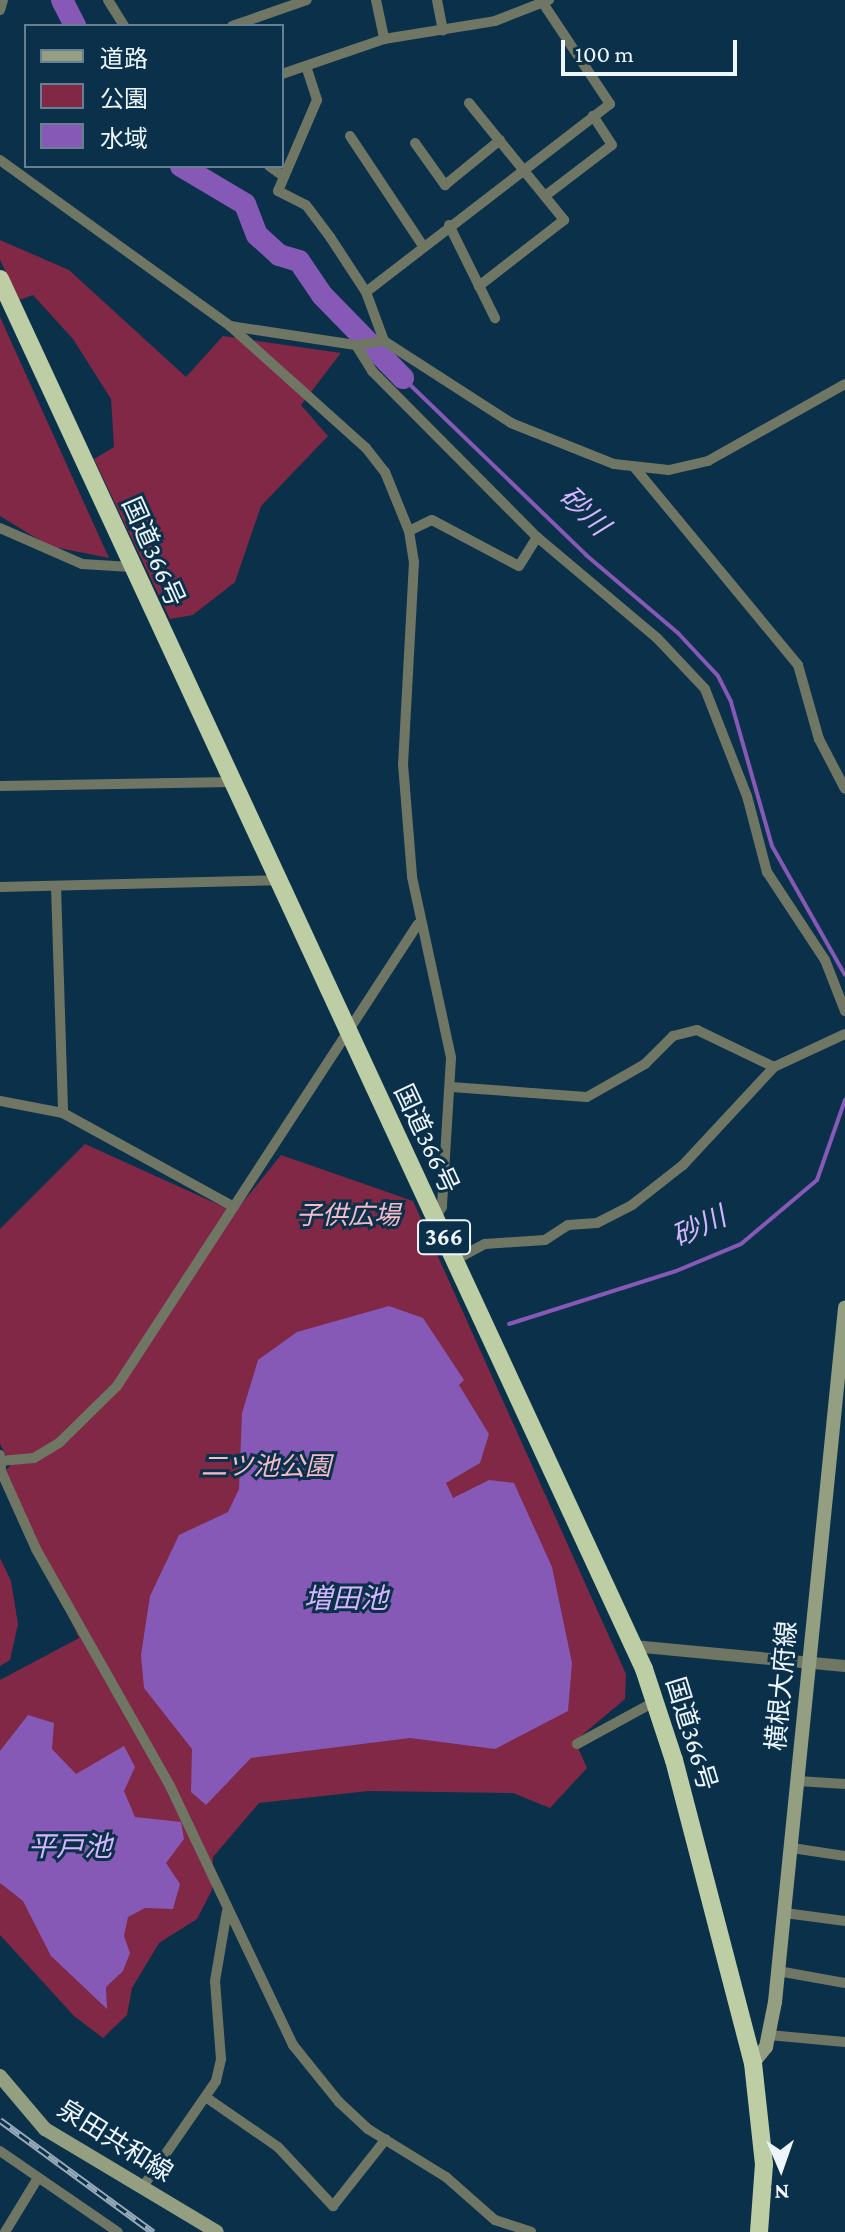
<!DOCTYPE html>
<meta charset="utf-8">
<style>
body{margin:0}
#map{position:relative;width:845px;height:2232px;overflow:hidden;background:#0b304a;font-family:"Crimson Pro","Noto Sans JP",serif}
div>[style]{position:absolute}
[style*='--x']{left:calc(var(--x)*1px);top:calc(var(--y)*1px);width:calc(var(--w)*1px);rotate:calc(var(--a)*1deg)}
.green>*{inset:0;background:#802845}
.water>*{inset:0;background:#8559b5}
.stream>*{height:4px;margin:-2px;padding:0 2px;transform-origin:2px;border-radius:2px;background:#8559b5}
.river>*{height:22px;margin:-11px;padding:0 11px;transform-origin:11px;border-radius:11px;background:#8559b5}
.minor>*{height:10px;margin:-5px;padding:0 5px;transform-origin:5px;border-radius:5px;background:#6f7664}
.tertiary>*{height:12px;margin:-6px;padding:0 6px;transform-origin:6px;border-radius:6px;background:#6f7664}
.secondary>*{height:14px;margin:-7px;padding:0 7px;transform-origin:7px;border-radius:7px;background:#949f82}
.trunk>*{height:18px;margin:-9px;padding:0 9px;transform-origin:9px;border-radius:9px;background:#becea4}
.rail>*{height:7px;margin-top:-3.5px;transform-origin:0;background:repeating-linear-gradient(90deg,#0b304a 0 12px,#96a9b8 0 24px);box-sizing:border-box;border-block:2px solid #96a9b8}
span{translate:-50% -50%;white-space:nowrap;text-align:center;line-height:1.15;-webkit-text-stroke:6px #0b304a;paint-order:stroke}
.shield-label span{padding:2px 6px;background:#0b304a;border:2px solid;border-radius:6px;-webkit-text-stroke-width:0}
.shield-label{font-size:24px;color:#eef6fd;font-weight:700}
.street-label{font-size:26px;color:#eef6fd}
.park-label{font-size:26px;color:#f5bbc7;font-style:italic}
.water-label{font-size:28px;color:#d5b5fd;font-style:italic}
.legend{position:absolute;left:24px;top:24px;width:260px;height:144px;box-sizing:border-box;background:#0b304a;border:2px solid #667f92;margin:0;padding:10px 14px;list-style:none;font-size:24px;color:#eef6fd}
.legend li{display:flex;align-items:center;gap:16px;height:40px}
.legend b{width:40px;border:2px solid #667f92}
.north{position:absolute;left:741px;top:2128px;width:80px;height:80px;-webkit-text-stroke:6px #0b304a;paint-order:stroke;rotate:178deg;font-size:22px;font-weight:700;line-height:32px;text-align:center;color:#eef6fd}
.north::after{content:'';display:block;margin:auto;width:28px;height:36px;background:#eef6fd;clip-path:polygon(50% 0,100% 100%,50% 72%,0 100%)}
.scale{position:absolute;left:561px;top:40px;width:176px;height:36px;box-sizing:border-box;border:4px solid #eef6fd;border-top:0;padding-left:10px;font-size:24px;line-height:28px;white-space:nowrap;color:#eef6fd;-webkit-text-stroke:6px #0b304a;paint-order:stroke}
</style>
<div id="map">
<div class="green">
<i style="clip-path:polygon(0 240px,69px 270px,186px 377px,223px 336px,341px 353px,301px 405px,328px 436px,261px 506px,235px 582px,193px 615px,170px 619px,94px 459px,114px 447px,111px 399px,73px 339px,33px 295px,19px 300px,0 260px)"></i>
<i style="clip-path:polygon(0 317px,109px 558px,49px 546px,0 516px)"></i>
<i style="clip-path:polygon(85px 1144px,235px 1212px,281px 1155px,413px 1201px,626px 1674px,625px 1699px,575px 1741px,587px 1768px,550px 1808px,513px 1793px,368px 1791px,259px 1803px,213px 1857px,212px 1890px,197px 1919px,159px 1943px,132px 1988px,127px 2015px,103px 2038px,74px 2016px,0 1935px,0 1680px,79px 1638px,1px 1475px,11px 1465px,0 1444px,0 1229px)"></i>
<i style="clip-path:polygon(0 1558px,11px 1581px,18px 1624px,10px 1660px,0 1666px)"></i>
</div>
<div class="water">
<i style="clip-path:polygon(389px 1306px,423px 1318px,464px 1380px,459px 1385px,489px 1434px,480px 1463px,446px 1483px,453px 1498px,489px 1480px,514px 1483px,552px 1567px,572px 1663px,568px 1711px,495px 1749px,410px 1738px,251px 1758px,206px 1805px,191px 1792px,192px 1749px,144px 1688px,141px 1655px,150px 1596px,179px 1535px,228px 1512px,239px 1489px,242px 1413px,258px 1360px,297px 1332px)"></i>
<i style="clip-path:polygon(28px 1715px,54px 1723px,52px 1749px,76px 1774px,124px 1746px,135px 1767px,124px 1791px,135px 1817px,181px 1822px,184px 1839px,166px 1863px,180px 1884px,173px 1909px,145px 1908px,128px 1917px,124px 1936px,130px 1953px,123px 1971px,106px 1987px,107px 2009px,51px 1956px,23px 1901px,0 1883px,0 1751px)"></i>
</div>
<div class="stream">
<i style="--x:403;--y:378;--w:255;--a:44"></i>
<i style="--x:586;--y:555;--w:121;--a:40.3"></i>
<i style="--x:678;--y:633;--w:59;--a:47.1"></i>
<i style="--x:718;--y:676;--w:29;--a:63"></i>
<i style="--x:731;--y:702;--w:150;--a:74.1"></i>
<i style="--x:772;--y:846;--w:148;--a:60.5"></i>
<i style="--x:509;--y:1324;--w:175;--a:-17.6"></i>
<i style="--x:676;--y:1271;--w:70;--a:-22.6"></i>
<i style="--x:741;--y:1244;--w:99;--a:-40.1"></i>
<i style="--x:817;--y:1180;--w:85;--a:-70.7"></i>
</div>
<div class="river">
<i style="--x:62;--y:0;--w:29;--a:63"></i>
<i style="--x:181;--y:166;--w:74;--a:30.7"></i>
<i style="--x:245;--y:204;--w:33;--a:69"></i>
<i style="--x:257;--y:235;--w:30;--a:42"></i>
<i style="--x:279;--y:255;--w:21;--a:17"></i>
<i style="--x:299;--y:261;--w:41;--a:55.9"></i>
<i style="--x:322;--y:295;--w:116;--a:45.7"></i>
</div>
<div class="minor">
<i style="--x:108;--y:0;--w:31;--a:58"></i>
<i style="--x:376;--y:0;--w:40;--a:78"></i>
<i style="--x:437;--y:0;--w:31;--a:79"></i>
<i style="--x:0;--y:10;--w:10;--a:-73"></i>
<i style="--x:232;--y:26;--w:79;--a:-19.1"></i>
<i style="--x:306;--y:66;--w:36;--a:72"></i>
<i style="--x:317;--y:100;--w:99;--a:113.2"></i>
<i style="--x:278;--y:191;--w:31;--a:27"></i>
<i style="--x:306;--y:205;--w:40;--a:53"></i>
<i style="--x:330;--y:237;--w:66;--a:56.8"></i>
<i style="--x:366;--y:292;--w:52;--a:69.8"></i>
<i style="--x:384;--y:341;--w:151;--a:32.8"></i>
<i style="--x:511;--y:423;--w:111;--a:21.7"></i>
<i style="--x:614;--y:464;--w:55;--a:6.2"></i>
<i style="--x:669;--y:470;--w:40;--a:-13"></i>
<i style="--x:708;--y:461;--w:157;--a:-29.3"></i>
<i style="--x:282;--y:74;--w:108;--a:-18.9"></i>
<i style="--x:384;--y:39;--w:112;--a:-9.2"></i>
<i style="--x:495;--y:21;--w:58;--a:-21.3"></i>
<i style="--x:469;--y:103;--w:151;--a:50.9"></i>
<i style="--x:564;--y:220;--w:108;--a:142.2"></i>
<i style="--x:350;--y:136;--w:132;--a:56.4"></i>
<i style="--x:415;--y:143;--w:52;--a:54.5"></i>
<i style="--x:445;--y:185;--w:71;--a:-39.3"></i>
<i style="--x:0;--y:160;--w:284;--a:35.8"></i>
<i style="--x:230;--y:326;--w:183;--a:41.9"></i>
<i style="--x:366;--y:448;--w:31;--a:52"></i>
<i style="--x:385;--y:472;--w:64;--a:67.9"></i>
<i style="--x:409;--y:531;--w:31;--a:81"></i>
<i style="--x:414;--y:562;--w:202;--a:93.1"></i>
<i style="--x:403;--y:764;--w:113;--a:85.4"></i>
<i style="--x:412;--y:877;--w:185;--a:77.8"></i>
<i style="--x:451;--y:1058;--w:149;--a:93.5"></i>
<i style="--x:442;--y:1207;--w:13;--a:122"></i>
<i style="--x:269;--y:166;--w:16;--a:35"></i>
<i style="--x:545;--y:196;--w:84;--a:-37.3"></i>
<i style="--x:612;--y:145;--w:35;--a:-123"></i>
<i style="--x:449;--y:225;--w:104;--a:63.7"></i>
<i style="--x:366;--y:292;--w:308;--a:-37.6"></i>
<i style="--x:610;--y:104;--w:121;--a:-123.6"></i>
<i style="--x:230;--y:326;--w:127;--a:8.6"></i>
<i style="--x:356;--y:345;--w:28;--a:-8"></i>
<i style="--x:356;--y:345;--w:31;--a:58"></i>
<i style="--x:372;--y:371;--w:234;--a:45.2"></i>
<i style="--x:537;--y:537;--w:157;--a:40.1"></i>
<i style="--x:657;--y:638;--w:70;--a:46.7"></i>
<i style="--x:705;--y:689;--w:115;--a:68.6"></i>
<i style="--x:747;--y:796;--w:79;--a:75.3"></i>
<i style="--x:767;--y:872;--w:105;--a:56.6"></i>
<i style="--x:825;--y:960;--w:55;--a:68.6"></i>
<i style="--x:635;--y:468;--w:256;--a:50.4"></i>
<i style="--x:798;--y:665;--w:77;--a:74.2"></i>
<i style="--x:819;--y:739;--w:56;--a:62.5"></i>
<i style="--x:0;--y:528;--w:90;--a:23.7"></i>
<i style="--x:82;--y:564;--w:49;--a:3.5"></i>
<i style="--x:409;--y:531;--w:25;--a:-26"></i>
<i style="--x:432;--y:520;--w:98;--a:27.9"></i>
<i style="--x:519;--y:566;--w:34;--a:-58"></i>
<i style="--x:0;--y:786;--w:232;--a:-1"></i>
<i style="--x:56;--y:886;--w:227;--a:88.2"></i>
<i style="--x:0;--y:887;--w:278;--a:-1.4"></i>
<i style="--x:451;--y:1087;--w:136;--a:4.2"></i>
<i style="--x:587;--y:1097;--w:67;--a:-29.6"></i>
<i style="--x:645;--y:1064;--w:40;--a:-45"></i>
<i style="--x:673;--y:1036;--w:25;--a:-14"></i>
<i style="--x:697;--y:1030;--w:85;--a:25.7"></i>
<i style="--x:0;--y:1101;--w:64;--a:10.8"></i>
<i style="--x:63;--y:1113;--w:195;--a:28.8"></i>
<i style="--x:452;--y:1254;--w:12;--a:5"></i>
<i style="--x:464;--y:1255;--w:24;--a:-28"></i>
<i style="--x:485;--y:1244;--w:60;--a:-3.8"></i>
<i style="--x:545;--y:1240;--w:27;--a:-33"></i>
<i style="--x:568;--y:1225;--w:29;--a:-4"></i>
<i style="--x:597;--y:1223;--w:39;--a:-27"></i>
<i style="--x:632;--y:1205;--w:65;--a:-38.1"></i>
<i style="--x:683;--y:1165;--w:134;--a:-47.1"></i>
<i style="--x:774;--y:1067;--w:78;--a:-24.9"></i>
<i style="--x:0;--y:1455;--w:16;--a:86"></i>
<i style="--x:1;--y:1471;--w:85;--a:65.8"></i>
<i style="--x:36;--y:1549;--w:272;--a:60.5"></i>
<i style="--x:170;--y:1786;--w:287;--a:64.6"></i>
<i style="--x:293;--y:2045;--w:73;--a:51.1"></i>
<i style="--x:339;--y:2102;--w:40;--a:43"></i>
<i style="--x:368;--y:2129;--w:92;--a:31.6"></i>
<i style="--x:446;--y:2177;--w:65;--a:41.3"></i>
<i style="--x:495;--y:2220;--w:38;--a:18"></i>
<i style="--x:0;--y:1461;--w:34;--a:-5"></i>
<i style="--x:34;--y:1458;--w:29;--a:-31"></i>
<i style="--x:59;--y:1443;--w:81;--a:-44.5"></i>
<i style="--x:117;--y:1386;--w:551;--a:-56.92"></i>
<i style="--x:577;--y:1744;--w:88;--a:-28.6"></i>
<i style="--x:798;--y:1781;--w:47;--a:3.7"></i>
<i style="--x:792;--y:1848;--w:54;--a:8.6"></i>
<i style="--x:785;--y:1913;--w:61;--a:7.6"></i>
<i style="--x:778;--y:1971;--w:68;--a:10.2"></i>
<i style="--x:769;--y:2035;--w:76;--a:5.3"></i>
<i style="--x:207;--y:2098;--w:86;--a:34.6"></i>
<i style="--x:278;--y:2147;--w:81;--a:47"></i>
<i style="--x:333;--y:2206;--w:85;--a:-51.7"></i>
<i style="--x:0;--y:2151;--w:143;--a:34.5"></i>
<i style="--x:142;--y:2188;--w:130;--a:-55.3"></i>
<i style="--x:216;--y:2081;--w:23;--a:-77"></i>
<i style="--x:221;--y:2059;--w:78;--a:-94.4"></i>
<i style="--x:215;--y:1981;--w:71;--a:-80.3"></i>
<i style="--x:5;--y:2232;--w:63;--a:-58.6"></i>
</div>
<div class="tertiary">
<i style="--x:633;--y:1646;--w:213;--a:5.4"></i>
</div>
<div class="secondary">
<i style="--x:753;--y:2063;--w:21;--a:-51"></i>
<i style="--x:766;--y:2047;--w:46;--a:-78.7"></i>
<i style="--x:775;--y:2002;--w:698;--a:-84.24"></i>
<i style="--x:0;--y:2076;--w:70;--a:49.7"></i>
<i style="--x:45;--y:2129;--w:200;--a:30.9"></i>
</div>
<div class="trunk">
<i style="--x:0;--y:279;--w:1532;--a:65.14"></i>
<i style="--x:644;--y:1669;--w:96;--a:71.8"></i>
<i style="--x:674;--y:1760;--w:313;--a:75.4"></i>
<i style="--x:753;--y:2063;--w:102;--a:83.8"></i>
<i style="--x:764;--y:2164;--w:68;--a:94.2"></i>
</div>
<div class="rail">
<i style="--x:0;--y:2120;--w:190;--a:36.2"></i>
</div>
<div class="shield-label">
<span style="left:444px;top:1237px">366</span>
</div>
<div class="street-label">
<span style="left:153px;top:552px;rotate:66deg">国道366号</span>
<span style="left:426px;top:1139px;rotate:65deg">国道366号</span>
<span style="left:782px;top:1686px;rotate:-85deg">横根大府線</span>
<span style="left:691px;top:1734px;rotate:73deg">国道366号</span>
<span style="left:115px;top:2141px;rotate:32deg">泉田共和線</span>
</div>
<div class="park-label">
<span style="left:348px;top:1216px">子供広場</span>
<span style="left:266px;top:1467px">二ツ池公園</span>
</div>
<div class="water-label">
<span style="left:584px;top:511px;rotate:44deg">砂川</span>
<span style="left:699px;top:1227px;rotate:-25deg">砂川</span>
<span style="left:346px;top:1599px">増田池</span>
<span style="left:70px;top:1847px">平戸池</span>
</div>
<ul class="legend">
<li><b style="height:10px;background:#949f82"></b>道路</li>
<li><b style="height:22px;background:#802845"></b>公園</li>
<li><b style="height:22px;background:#8559b5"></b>水域</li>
</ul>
<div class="north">N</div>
<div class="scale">100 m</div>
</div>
